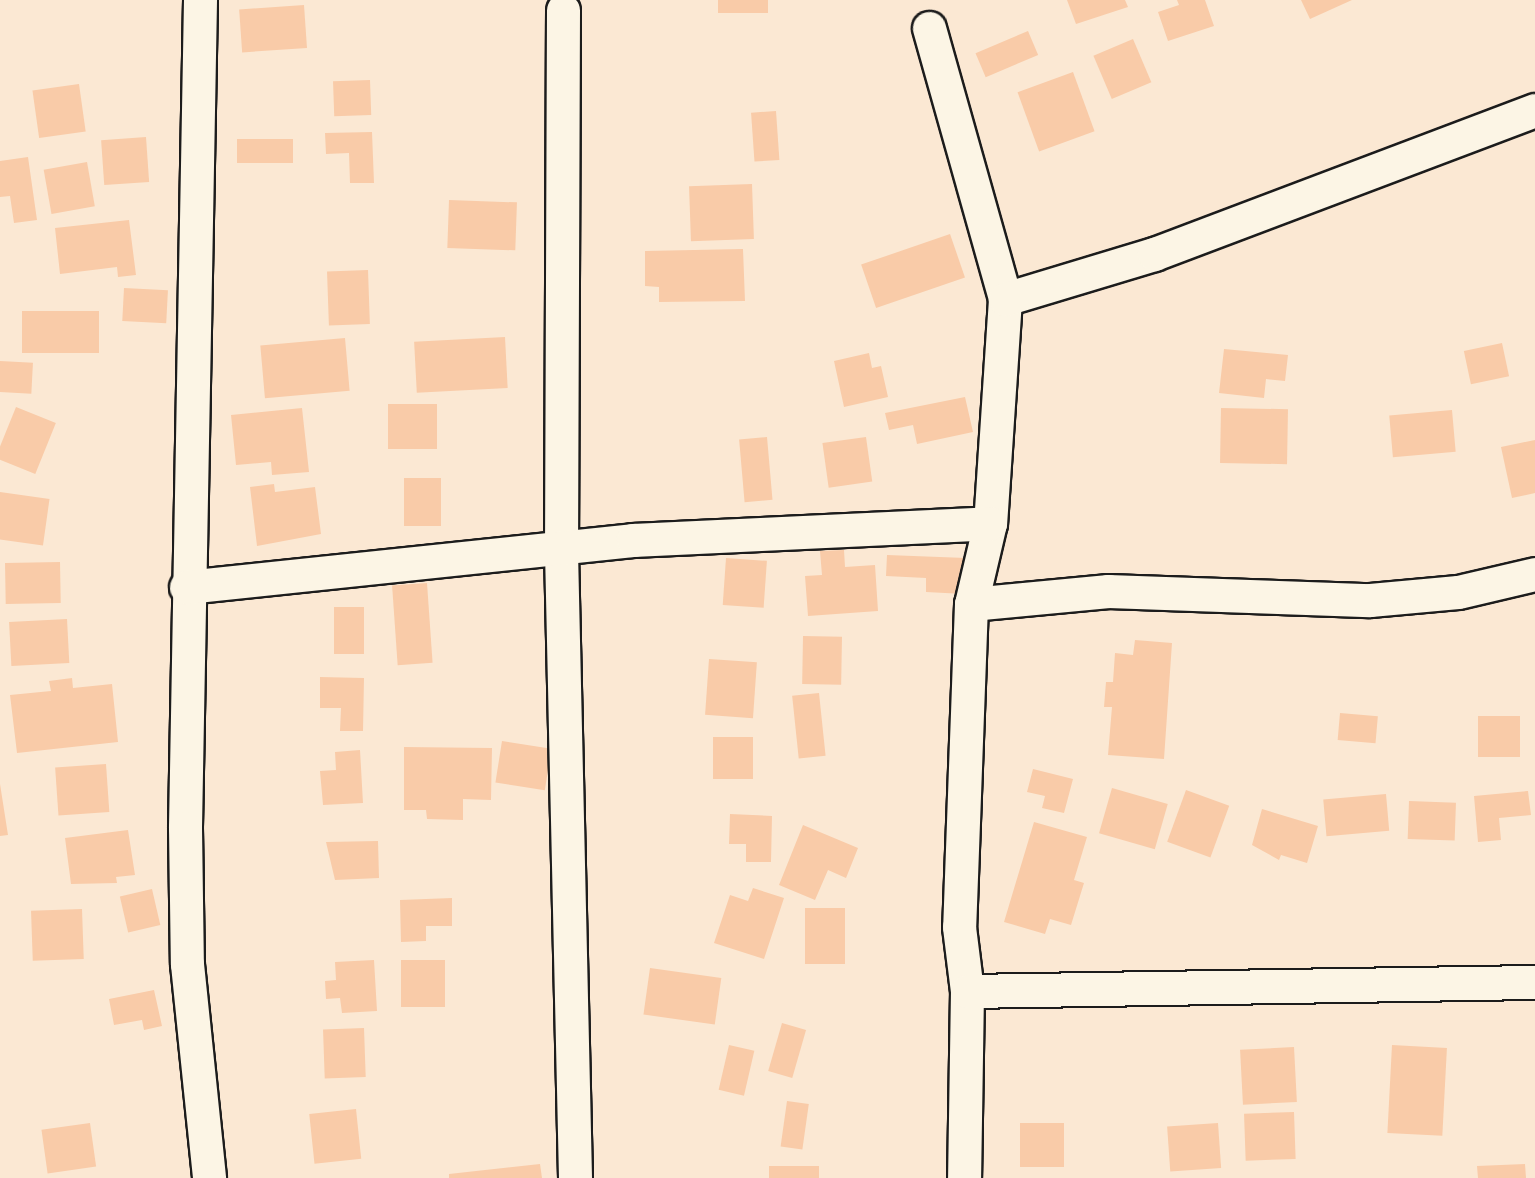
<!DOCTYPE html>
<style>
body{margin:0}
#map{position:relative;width:1535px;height:1178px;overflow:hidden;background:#fbe8d3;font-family:"Balsamiq Sans",sans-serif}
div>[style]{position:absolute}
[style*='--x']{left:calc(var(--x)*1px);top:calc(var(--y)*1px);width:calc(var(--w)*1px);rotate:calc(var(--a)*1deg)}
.building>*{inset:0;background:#f9cba8;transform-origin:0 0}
.roads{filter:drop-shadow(2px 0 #1c1c1c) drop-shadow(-2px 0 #1c1c1c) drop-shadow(0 2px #1c1c1c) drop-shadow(0 -2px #1c1c1c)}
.minor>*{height:33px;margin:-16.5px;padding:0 16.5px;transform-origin:16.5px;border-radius:16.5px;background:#fcf5e5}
span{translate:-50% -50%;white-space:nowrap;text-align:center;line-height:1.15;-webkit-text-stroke:6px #fcf5e5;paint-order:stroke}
</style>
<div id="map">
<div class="building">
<i style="left:718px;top:0;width:50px;height:13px"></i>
<i style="clip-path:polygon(1067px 0,1125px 0,1128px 7px,1076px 24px)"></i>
<i style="clip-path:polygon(1177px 0,1205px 0,1214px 26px,1168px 41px,1158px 12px,1179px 5px)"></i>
<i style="clip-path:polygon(1301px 0,1352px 0,1310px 19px)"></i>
<i style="left:304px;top:5px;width:43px;height:65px;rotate:86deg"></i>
<i style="left:1028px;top:31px;width:26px;height:57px;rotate:67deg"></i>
<i style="left:1133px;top:39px;width:47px;height:43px;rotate:67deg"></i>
<i style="left:1073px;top:72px;width:63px;height:59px;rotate:70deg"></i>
<i style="left:370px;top:80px;width:35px;height:37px;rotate:88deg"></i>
<i style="left:79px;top:84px;width:48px;height:47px;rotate:82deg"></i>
<i style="left:776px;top:111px;width:49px;height:25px;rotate:86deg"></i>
<i style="clip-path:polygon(372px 132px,374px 183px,350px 183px,349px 153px,326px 154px,325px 133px)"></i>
<i style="left:146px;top:137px;width:45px;height:45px;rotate:86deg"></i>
<i style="left:237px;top:139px;width:56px;height:24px"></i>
<i style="clip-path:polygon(28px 157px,37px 220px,14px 223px,10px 196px,0 197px,0 161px)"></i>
<i style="left:87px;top:162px;width:45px;height:44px;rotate:80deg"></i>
<i style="left:752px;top:184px;width:55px;height:63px;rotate:88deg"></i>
<i style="left:449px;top:200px;width:68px;height:48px;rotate:2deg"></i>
<i style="clip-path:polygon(129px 220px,136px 275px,118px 277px,117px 267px,60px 274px,55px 228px)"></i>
<i style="left:950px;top:234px;width:46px;height:94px;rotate:71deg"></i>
<i style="clip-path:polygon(743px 249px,745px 301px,659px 302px,659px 287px,645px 286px,645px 251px)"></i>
<i style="left:368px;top:270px;width:54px;height:41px;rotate:88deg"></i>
<i style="left:124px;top:288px;width:44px;height:33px;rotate:3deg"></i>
<i style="left:99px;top:311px;width:42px;height:77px;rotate:90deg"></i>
<i style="left:505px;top:337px;width:51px;height:91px;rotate:87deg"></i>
<i style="left:345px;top:338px;width:53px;height:85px;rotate:85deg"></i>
<i style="left:1502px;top:343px;width:34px;height:39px;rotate:78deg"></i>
<i style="clip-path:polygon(1224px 349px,1288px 355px,1285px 381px,1266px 379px,1264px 398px,1219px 393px)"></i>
<i style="clip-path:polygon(869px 353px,872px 368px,881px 366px,888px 397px,844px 407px,834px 361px)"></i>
<i style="left:0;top:361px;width:33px;height:31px;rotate:3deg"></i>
<i style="clip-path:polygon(965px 397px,973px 432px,917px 444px,913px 425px,889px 430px,885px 413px)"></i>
<i style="left:437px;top:404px;width:45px;height:49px;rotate:90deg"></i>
<i style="left:16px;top:407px;width:43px;height:55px;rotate:22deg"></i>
<i style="clip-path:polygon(302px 408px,309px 472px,272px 475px,271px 462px,236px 465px,231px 415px)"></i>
<i style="left:1221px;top:408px;width:67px;height:55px;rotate:1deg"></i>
<i style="left:1452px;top:410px;width:42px;height:63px;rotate:85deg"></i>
<i style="left:767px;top:437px;width:63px;height:28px;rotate:85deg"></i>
<i style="left:866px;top:437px;width:45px;height:44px;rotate:82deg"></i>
<i style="clip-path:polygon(1535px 440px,1535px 493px,1512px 498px,1501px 447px)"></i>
<i style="left:404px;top:478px;width:37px;height:48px"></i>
<i style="clip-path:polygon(274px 484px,275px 492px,315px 487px,321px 534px,257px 546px,250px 487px)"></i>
<i style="left:0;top:492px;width:50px;height:47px;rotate:8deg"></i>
<i style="clip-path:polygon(844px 550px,845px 567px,875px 565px,878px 611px,808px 616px,805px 576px,822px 575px,820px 551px)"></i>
<i style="clip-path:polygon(887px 555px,966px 558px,964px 594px,926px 592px,926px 578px,886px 576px)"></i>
<i style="left:726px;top:558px;width:41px;height:47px;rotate:4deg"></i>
<i style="left:60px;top:562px;width:41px;height:55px;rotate:89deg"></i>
<i style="left:427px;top:583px;width:80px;height:35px;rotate:86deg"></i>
<i style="left:334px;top:607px;width:30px;height:47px"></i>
<i style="left:67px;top:619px;width:44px;height:58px;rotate:87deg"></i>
<i style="left:803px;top:636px;width:39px;height:48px;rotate:1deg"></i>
<i style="clip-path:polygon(1135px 640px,1172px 643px,1164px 759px,1108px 755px,1112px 707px,1104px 707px,1106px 682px,1113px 682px,1115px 653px,1133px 655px)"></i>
<i style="left:709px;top:659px;width:48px;height:56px;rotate:4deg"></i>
<i style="clip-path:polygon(320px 677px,364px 678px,363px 731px,340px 731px,341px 708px,320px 708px)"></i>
<i style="clip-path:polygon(72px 678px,73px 688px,112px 684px,118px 742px,17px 753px,10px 695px,51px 691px,49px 681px)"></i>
<i style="left:819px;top:693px;width:63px;height:27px;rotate:84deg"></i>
<i style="left:1340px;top:713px;width:38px;height:27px;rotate:5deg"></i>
<i style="left:1478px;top:716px;width:42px;height:41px"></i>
<i style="left:713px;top:737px;width:40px;height:42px"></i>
<i style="left:502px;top:741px;width:50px;height:42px;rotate:9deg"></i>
<i style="clip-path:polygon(404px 747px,492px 748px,491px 800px,463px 799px,463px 820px,427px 819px,426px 810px,404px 810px)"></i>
<i style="clip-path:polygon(360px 750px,363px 803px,323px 805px,320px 771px,336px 770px,335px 752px)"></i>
<i style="left:106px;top:764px;width:48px;height:51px;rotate:86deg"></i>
<i style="clip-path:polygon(1033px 769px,1073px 779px,1064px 813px,1042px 808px,1045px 796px,1027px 792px)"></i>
<i style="clip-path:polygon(0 784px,8px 835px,0 836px)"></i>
<i style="left:1112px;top:788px;width:58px;height:47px;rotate:16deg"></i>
<i style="left:1186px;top:790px;width:46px;height:55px;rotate:20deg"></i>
<i style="clip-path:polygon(1528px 791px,1531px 815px,1499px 818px,1501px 840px,1478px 842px,1474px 796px)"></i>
<i style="left:1386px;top:794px;width:37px;height:63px;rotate:85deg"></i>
<i style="left:1409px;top:801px;width:47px;height:38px;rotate:2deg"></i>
<i style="clip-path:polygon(1262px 809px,1318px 826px,1307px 863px,1281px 855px,1279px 860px,1252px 845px)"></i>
<i style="clip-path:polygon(730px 814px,772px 816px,771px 862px,746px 862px,746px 844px,729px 844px)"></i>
<i style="clip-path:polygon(1034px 822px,1087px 837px,1074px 880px,1084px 883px,1071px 925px,1050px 919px,1045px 934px,1004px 922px)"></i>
<i style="clip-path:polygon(803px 825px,858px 848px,846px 878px,828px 870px,815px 900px,779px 885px)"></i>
<i style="clip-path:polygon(128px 830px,135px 875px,116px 877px,117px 883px,71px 884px,65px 838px)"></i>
<i style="clip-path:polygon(378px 841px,379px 878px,335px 880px,326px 842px)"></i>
<i style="clip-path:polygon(753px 888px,784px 898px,764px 959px,714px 943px,730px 895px,748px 901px)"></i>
<i style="left:152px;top:889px;width:37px;height:33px;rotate:77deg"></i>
<i style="clip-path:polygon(452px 898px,452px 926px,426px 926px,426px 941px,401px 942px,400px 900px)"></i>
<i style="left:805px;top:908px;width:40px;height:56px"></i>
<i style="left:82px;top:909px;width:50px;height:51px;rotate:88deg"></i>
<i style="clip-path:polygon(374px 960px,377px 1011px,342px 1013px,340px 998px,326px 999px,325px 981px,336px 980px,335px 962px)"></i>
<i style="left:401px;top:960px;width:44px;height:47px"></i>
<i style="left:650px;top:968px;width:72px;height:47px;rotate:8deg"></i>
<i style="clip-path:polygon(154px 990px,162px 1026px,144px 1030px,142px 1020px,114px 1025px,109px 999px)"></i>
<i style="left:782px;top:1023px;width:25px;height:50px;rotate:16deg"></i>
<i style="left:364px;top:1028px;width:49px;height:41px;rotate:88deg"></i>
<i style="left:729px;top:1045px;width:26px;height:46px;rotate:13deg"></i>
<i style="left:1392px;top:1045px;width:55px;height:88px;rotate:3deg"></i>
<i style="left:1294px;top:1047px;width:55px;height:54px;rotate:87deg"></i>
<i style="left:787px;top:1101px;width:22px;height:46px;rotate:8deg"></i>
<i style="left:356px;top:1109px;width:50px;height:47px;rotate:84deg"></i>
<i style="left:1294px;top:1112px;width:47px;height:50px;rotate:88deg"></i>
<i style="left:90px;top:1123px;width:44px;height:49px;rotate:82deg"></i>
<i style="left:1020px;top:1123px;width:44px;height:44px"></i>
<i style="left:1218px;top:1123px;width:45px;height:51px;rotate:86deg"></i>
<i style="clip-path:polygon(540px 1164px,542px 1178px,449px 1178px,449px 1174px)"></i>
<i style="clip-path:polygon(1525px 1164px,1526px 1178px,1478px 1178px,1477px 1166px)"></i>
<i style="left:819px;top:1166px;width:12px;height:50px;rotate:90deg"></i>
</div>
<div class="roads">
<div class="minor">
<i style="--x:200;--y:0;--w:828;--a:91.04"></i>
<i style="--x:185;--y:828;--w:136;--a:89.2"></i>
<i style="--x:187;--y:964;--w:215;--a:84.1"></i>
<i style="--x:563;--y:10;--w:541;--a:90.21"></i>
<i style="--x:561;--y:551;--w:627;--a:88.72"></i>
<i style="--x:929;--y:28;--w:281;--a:74.3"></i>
<i style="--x:1005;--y:299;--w:225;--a:93.8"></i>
<i style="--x:990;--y:523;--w:83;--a:103.2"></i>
<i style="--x:971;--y:604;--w:323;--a:92.1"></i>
<i style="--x:959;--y:927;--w:64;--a:82.9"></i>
<i style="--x:967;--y:991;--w:187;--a:90.9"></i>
<i style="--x:1005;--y:299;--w:156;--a:-16.8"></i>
<i style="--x:1154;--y:254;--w:407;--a:-20.7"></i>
<i style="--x:186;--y:587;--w:449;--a:-6"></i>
<i style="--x:633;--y:540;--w:357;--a:-2.7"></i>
<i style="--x:971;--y:604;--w:138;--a:-5.4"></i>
<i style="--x:1108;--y:591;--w:262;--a:2"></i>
<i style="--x:1370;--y:600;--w:88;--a:-5.2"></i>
<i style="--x:1458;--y:592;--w:79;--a:-13.2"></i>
<i style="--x:967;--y:991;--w:568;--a:-0.91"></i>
</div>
</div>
</div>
